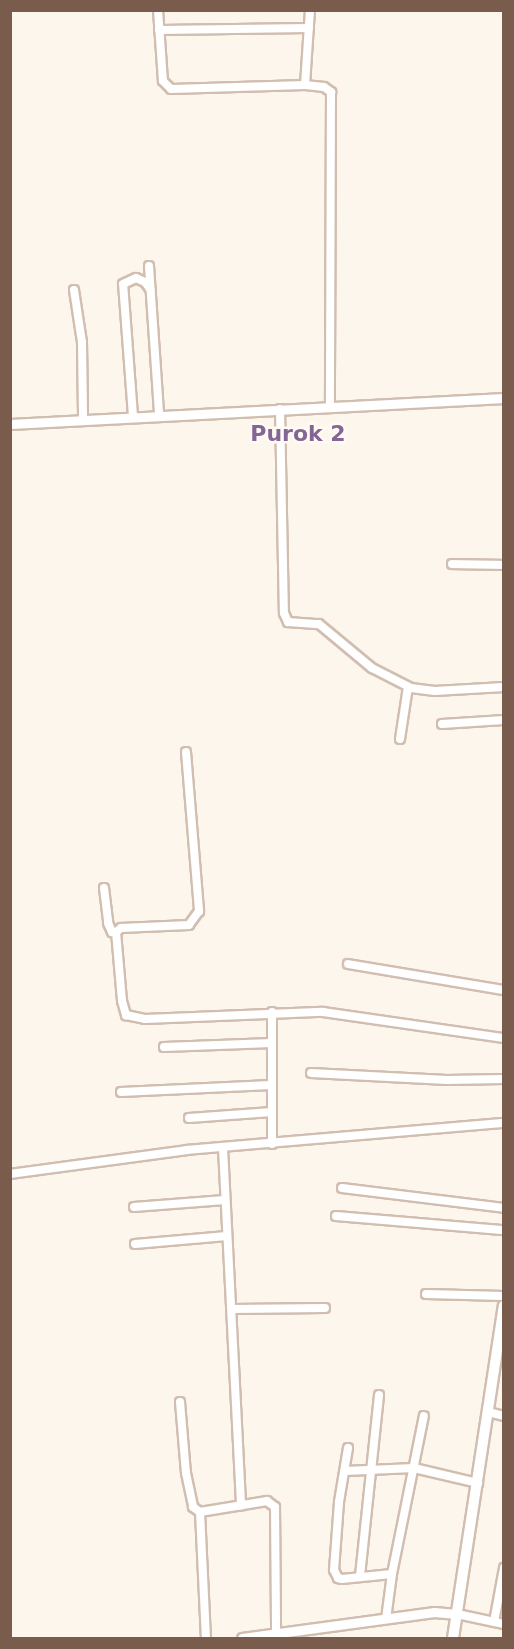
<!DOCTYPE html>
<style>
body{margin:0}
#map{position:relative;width:514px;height:1649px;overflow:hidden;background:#fdf6ec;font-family:"DejaVu Sans",sans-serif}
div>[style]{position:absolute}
.roads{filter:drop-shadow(2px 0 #d1beb0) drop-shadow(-2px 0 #d1beb0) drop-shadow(0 2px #d1beb0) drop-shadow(0 -2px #d1beb0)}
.minor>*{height:8px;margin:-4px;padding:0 4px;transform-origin:4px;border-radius:4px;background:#fff}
.tertiary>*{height:9px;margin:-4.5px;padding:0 4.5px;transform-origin:4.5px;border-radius:4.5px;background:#fff}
.secondary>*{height:10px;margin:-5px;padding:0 5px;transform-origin:5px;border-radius:5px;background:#fff}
span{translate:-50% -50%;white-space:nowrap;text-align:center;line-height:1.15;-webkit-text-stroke:5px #fffaf3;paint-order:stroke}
.neighbourhood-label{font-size:22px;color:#846695;font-weight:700}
.frame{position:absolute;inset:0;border:12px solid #7a5c4d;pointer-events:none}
</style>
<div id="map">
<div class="roads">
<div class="minor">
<div style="left:158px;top:10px;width:71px;rotate:86deg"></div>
<div style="left:163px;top:81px;width:11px;rotate:45deg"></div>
<div style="left:171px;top:89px;width:134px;rotate:-1.7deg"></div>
<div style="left:305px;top:85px;width:19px;rotate:6deg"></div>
<div style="left:324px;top:87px;width:9px;rotate:36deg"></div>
<div style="left:331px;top:92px;width:313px;rotate:90.2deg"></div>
<div style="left:159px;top:30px;width:150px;rotate:-0.8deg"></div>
<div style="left:305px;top:85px;width:75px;rotate:-86.2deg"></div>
<div style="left:149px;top:266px;width:148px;rotate:86.1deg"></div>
<div style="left:74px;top:290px;width:53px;rotate:81.3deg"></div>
<div style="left:82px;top:342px;width:76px;rotate:89.2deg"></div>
<div style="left:280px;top:409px;width:204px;rotate:88.9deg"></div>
<div style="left:284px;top:613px;width:10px;rotate:66deg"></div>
<div style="left:288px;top:622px;width:31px;rotate:4deg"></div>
<div style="left:319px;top:624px;width:69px;rotate:39.7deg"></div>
<div style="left:372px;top:668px;width:44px;rotate:27.1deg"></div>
<div style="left:411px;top:688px;width:24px;rotate:7deg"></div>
<div style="left:435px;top:691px;width:69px;rotate:-3.3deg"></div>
<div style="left:133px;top:416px;width:132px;rotate:-94.3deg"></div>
<div style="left:123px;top:284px;width:14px;rotate:-25deg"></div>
<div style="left:136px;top:278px;width:10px;rotate:24deg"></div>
<div style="left:145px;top:282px;width:9px;rotate:54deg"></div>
<div style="left:452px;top:564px;width:52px;rotate:1.1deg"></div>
<div style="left:442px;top:724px;width:62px;rotate:-3.7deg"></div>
<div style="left:400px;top:739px;width:53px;rotate:-81.3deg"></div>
<div style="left:186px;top:752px;width:160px;rotate:85.3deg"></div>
<div style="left:199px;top:911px;width:17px;rotate:126deg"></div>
<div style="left:189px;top:925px;width:68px;rotate:177.5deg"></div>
<div style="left:121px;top:928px;width:6px;rotate:141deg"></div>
<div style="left:116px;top:932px;width:69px;rotate:85deg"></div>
<div style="left:122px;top:1001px;width:15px;rotate:74deg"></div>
<div style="left:126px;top:1015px;width:19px;rotate:12deg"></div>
<div style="left:145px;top:1019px;width:178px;rotate:-2.3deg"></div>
<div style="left:323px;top:1012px;width:183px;rotate:8.2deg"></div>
<div style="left:104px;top:888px;width:35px;rotate:83deg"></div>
<div style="left:108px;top:923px;width:10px;rotate:66deg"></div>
<div style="left:112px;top:932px;width:4px"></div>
<div style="left:348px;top:964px;width:158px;rotate:9.5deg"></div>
<div style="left:272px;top:1012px;width:132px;rotate:90deg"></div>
<div style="left:164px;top:1047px;width:108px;rotate:-2.1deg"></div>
<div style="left:311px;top:1073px;width:136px;rotate:2.9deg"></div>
<div style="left:447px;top:1080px;width:57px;rotate:-1deg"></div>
<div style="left:121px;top:1092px;width:150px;rotate:-2.7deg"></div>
<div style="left:189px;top:1118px;width:83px;rotate:-4.1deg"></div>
<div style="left:223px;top:1148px;width:358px;rotate:87.1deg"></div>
<div style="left:10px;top:1174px;width:179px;rotate:-7.7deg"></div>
<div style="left:187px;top:1150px;width:318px;rotate:-4.9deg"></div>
<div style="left:342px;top:1188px;width:163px;rotate:7deg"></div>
<div style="left:134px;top:1207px;width:91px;rotate:-4.4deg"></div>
<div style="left:336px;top:1216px;width:169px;rotate:4.8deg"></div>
<div style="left:135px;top:1244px;width:92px;rotate:-5deg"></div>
<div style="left:426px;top:1294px;width:78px;rotate:1.5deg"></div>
<div style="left:233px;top:1309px;width:92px;rotate:-0.6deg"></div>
<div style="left:180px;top:1402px;width:71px;rotate:85.2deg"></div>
<div style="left:186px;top:1473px;width:35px;rotate:78deg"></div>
<div style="left:193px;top:1507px;width:9px;rotate:36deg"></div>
<div style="left:200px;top:1512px;width:68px;rotate:-9.3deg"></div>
<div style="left:267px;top:1501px;width:10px;rotate:37deg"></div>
<div style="left:275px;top:1507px;width:127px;rotate:89.5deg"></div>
<div style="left:488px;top:1412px;width:16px;rotate:14deg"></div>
<div style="left:348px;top:1448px;width:55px;rotate:99.5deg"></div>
<div style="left:339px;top:1502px;width:68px;rotate:94.2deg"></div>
<div style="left:334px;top:1570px;width:9px;rotate:63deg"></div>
<div style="left:338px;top:1578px;width:4px;rotate:14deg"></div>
<div style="left:342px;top:1579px;width:50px;rotate:-5.7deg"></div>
<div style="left:345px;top:1471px;width:69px;rotate:-2.5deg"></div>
<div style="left:414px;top:1468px;width:66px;rotate:13.2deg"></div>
<div style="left:200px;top:1512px;width:126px;rotate:87.3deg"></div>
<div style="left:360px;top:1576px;width:182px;rotate:-84deg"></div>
<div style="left:457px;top:1614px;width:48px;rotate:12deg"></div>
<div style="left:386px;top:1619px;width:45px;rotate:-82.4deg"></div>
<div style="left:392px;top:1574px;width:161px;rotate:-78.6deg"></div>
<div style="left:494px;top:1622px;width:55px;rotate:-79.5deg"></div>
</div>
<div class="tertiary">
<div style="left:10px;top:424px;width:495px;rotate:-3deg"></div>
<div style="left:242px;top:1638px;width:194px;rotate:-7.7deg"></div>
<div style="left:434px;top:1612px;width:23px;rotate:5deg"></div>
</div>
<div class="secondary">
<div style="left:453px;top:1638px;width:336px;rotate:-81.3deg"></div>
</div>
</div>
<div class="neighbourhood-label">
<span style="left:298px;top:434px">Purok 2</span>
</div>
<div class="frame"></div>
</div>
